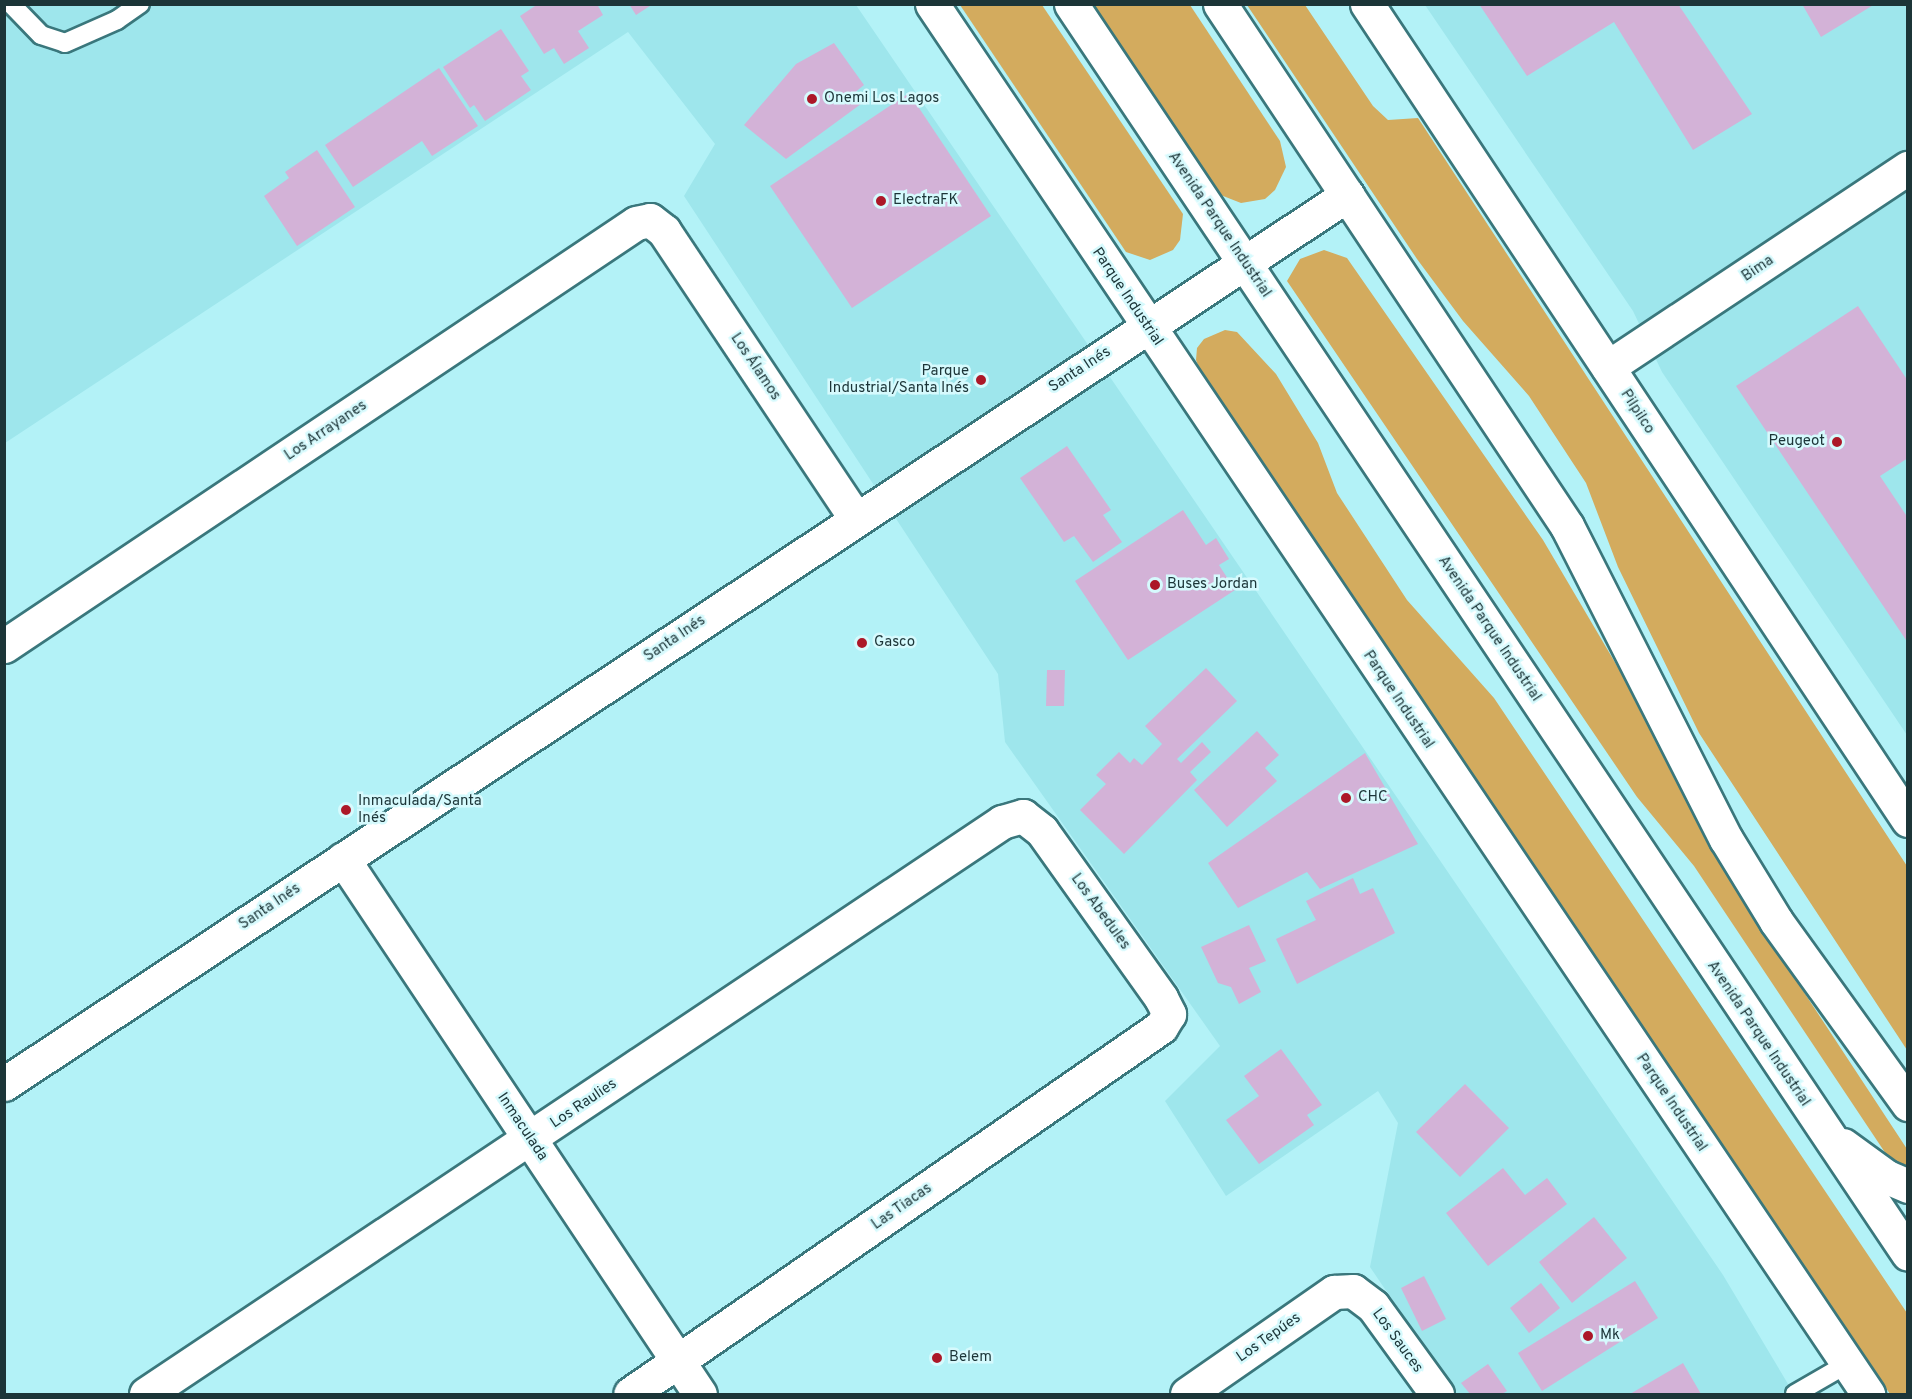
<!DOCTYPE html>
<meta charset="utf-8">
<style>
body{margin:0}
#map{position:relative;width:1912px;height:1399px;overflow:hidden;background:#b3f2f7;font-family:Overpass,sans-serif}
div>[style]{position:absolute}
.built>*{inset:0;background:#9ee6ec}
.green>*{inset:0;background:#d3ab5e}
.building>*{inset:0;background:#d3b2d7}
.roads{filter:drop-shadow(2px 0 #3a777c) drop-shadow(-2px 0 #3a777c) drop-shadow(0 2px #3a777c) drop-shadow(0 -2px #3a777c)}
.service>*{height:18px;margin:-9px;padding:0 9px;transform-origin:9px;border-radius:9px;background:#fff}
.minor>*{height:33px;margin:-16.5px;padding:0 16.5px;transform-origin:16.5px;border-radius:16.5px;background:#fff}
.secondary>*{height:33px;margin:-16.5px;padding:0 16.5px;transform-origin:16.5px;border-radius:16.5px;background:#fff}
.trunk>*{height:33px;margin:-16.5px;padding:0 16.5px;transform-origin:16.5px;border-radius:16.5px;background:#fff}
.dots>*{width:16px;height:16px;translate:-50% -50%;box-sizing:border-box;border:3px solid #d6fafd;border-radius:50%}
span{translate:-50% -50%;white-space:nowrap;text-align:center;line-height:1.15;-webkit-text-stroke:5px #d6fafd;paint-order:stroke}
.poi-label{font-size:15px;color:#1c3538}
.left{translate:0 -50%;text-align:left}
.right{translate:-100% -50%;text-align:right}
.street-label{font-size:15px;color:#1c3538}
.frame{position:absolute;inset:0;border:6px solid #1c3538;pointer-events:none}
</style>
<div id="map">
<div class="built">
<div style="clip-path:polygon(5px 5px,856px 5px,1723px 1275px,1794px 1394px,1456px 1394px,1370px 1267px,1398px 1123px,1378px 1091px,1226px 1196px,1165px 1101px,1220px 1046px,1005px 742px,998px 674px,684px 196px,715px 144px,628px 32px,5px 443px)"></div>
<div style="clip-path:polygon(1425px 5px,1907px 5px,1907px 735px,1662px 372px,1633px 311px)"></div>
</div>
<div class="green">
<div style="clip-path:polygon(960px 5px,1042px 5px,1183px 214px,1180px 240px,1173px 250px,1150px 260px,1126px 252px)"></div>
<div style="clip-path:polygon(1090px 5px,1190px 5px,1280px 141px,1286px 167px,1275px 190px,1265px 199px,1241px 203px,1218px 194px)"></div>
<div style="clip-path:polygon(1247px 5px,1305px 5px,1373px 106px,1388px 120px,1418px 118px,1907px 866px,1907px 1050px,1699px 733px,1618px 567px,1586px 483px,1529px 396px,1463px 321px,1417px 259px)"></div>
<div style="clip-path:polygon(1324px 250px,1347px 258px,1543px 540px,1623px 676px,1723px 869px,1907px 1149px,1907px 1173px,1896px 1169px,1694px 866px,1637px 797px,1287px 281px,1300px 259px)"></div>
<div style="clip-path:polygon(1225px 330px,1237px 332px,1276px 374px,1318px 443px,1337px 493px,1407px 600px,1494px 698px,1907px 1313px,1907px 1394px,1890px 1394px,1204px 381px,1196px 360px,1197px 348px,1204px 339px)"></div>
</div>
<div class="building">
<div style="clip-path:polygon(538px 4px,597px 4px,603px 15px,578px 31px,589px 48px,564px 64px,554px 48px,544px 54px,520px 16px)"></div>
<div style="clip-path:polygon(629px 4px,653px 4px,636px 15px)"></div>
<div style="clip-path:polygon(1479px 4px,1678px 4px,1752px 114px,1693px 150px,1614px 22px,1527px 76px)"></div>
<div style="clip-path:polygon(1802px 4px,1875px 4px,1821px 37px)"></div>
<div style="clip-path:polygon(501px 29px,529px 71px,521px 76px,531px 90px,485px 121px,474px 105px,470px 108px,443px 67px)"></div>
<div style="clip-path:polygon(834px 43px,864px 85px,853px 94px,861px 104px,786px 159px,744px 125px,796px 64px)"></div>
<div style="clip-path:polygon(439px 68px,478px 126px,432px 156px,422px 141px,353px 187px,325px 145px)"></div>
<div style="clip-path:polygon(909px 93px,991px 216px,852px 308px,770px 186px)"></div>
<div style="clip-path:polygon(317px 150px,355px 207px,297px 246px,264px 196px,289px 178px,285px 172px)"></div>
<div style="clip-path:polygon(1858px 306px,1908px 381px,1908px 458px,1880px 476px,1908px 518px,1908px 643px,1736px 386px)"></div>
<div style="clip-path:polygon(1067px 446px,1111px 510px,1103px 515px,1122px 542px,1093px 562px,1074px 536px,1064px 542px,1020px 478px)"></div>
<div style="clip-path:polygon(1183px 510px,1206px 545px,1216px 538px,1229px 559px,1219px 565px,1235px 590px,1128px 660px,1075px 581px)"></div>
<div style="clip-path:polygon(1206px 668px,1237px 701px,1177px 759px,1181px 763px,1202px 742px,1211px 752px,1190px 772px,1197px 780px,1124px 854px,1080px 810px,1106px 784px,1096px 775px,1119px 752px,1130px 763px,1134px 758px,1142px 765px,1162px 744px,1145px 726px)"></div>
<div style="clip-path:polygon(1047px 670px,1065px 670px,1064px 706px,1046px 706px)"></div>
<div style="clip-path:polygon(1257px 731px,1279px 755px,1265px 768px,1277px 781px,1227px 827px,1194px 790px)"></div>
<div style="clip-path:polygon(1365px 753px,1418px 844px,1320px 889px,1307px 872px,1238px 908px,1208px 863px)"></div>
<div style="clip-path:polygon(1353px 878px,1360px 894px,1373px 888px,1395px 933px,1297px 984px,1276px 939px,1316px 920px,1306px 901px)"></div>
<div style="clip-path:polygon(1249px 925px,1266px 961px,1249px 968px,1261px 992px,1239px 1004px,1231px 987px,1218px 983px,1201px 947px)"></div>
<div style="clip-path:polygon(1281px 1049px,1322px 1105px,1307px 1115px,1314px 1125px,1259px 1164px,1226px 1120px,1259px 1096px,1244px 1076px)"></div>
<div style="clip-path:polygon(1465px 1084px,1509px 1128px,1460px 1177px,1416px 1132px)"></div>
<div style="clip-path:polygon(1503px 1168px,1525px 1195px,1547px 1178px,1567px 1204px,1488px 1266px,1446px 1213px)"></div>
<div style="clip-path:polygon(1594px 1217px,1627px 1258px,1572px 1303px,1539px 1262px)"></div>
<div style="clip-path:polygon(1424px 1276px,1446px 1319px,1422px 1331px,1401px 1288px)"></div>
<div style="clip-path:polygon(1635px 1281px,1658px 1318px,1542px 1391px,1518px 1353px)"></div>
<div style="clip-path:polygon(1541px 1283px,1560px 1308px,1529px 1333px,1510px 1308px)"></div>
<div style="clip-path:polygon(1683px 1363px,1701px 1394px,1630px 1394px)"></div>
<div style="clip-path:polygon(1488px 1364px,1507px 1391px,1502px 1394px,1470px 1394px,1461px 1383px)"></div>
</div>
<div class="roads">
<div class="service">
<div style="left:11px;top:4px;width:43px;rotate:45.9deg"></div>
<div style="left:41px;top:35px;width:25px;rotate:18deg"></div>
<div style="left:65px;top:43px;width:57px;rotate:-23.9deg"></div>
<div style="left:117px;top:20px;width:28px;rotate:-35deg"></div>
<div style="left:1795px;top:1394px;width:60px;rotate:-30deg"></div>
</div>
<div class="minor">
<div style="left:932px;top:4px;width:1676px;rotate:56.04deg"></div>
<div style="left:1367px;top:4px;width:979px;rotate:56.46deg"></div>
<div style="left:1608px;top:367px;width:360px;rotate:-33.6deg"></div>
<div style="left:4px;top:646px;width:760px;rotate:-33.79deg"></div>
<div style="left:636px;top:223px;width:14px;rotate:-12deg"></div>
<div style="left:650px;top:220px;width:18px;rotate:38deg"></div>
<div style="left:664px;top:231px;width:346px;rotate:56.3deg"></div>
<div style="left:343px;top:859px;width:643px;rotate:56.29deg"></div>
<div style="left:146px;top:1394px;width:1030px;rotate:-33.75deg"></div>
<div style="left:1002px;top:822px;width:22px;rotate:-16deg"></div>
<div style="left:1023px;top:816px;width:24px;rotate:38deg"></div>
<div style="left:1042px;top:831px;width:205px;rotate:54.5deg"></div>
<div style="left:1161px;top:998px;width:18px;rotate:63deg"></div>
<div style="left:1169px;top:1014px;width:15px;rotate:122deg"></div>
<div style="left:1161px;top:1027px;width:645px;rotate:145.35deg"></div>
<div style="left:1187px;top:1394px;width:179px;rotate:-34.8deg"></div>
<div style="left:1334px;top:1292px;width:19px;rotate:-3deg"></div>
<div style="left:1353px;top:1291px;width:25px;rotate:37deg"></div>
<div style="left:1373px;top:1306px;width:109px;rotate:54deg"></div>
</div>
<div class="secondary">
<div style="left:4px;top:1084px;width:1611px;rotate:-33.5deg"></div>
</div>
<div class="trunk">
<div style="left:1071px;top:4px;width:1504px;rotate:56.19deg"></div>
<div style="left:1220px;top:4px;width:627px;rotate:56.39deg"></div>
<div style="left:1567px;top:526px;width:351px;rotate:63.1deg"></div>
<div style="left:1726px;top:839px;width:96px;rotate:58.6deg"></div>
<div style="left:1776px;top:921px;width:226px;rotate:54.2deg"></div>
<div style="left:1843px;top:1145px;width:54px;rotate:36deg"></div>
<div style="left:1887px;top:1177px;width:23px;rotate:23deg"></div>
</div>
</div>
<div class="dots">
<div style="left:812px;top:99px;background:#ac1828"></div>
<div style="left:881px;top:201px;background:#ac1828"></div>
<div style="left:981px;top:380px;background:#ac1828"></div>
<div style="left:1837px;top:442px;background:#ac1828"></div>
<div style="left:1155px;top:585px;background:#ac1828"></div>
<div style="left:862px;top:643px;background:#ac1828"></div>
<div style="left:1346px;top:798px;background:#ac1828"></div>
<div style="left:346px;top:810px;background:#ac1828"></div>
<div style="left:1588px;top:1336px;background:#ac1828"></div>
<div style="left:937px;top:1358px;background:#ac1828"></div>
</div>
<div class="poi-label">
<span class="left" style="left:824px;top:99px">Onemi Los Lagos</span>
<span class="left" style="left:893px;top:201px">ElectraFK</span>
<span class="right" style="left:969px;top:380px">Parque<br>Industrial/Santa Inés</span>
<span class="right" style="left:1825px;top:442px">Peugeot</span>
<span class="left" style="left:1167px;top:585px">Buses Jordan</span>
<span class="left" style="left:874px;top:643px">Gasco</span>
<span class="left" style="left:1358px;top:798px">CHC</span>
<span class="left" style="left:358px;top:810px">Inmaculada/Santa<br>Inés</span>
<span class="left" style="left:1600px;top:1336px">Mk</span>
<span class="left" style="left:949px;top:1358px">Belem</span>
</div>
<div class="street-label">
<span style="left:1219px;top:225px;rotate:56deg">Avenida Parque Industrial</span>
<span style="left:1758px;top:269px;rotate:-34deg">Bima</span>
<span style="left:1127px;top:297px;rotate:56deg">Parque Industrial</span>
<span style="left:755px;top:367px;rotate:56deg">Los Álamos</span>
<span style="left:1080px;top:370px;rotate:-33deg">Santa Inés</span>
<span style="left:1637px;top:412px;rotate:57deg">Pilpilco</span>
<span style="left:326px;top:431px;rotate:-34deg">Los Arrayanes</span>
<span style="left:1489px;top:629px;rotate:56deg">Avenida Parque Industrial</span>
<span style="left:675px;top:639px;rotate:-34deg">Santa Inés</span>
<span style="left:1398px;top:700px;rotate:56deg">Parque Industrial</span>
<span style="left:270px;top:907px;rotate:-34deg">Santa Inés</span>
<span style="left:1100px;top:912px;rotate:54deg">Los Abedules</span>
<span style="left:1758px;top:1034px;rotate:56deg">Avenida Parque Industrial</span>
<span style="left:1671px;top:1103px;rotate:56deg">Parque Industrial</span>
<span style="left:584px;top:1104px;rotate:-34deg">Los Raulies</span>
<span style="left:522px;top:1127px;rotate:56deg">Inmaculada</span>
<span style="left:902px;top:1207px;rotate:-35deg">Las Tiacas</span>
<span style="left:1269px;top:1338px;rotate:-35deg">Los Tepúes</span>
<span style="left:1397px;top:1341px;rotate:54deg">Los Sauces</span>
</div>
<div class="frame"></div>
</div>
